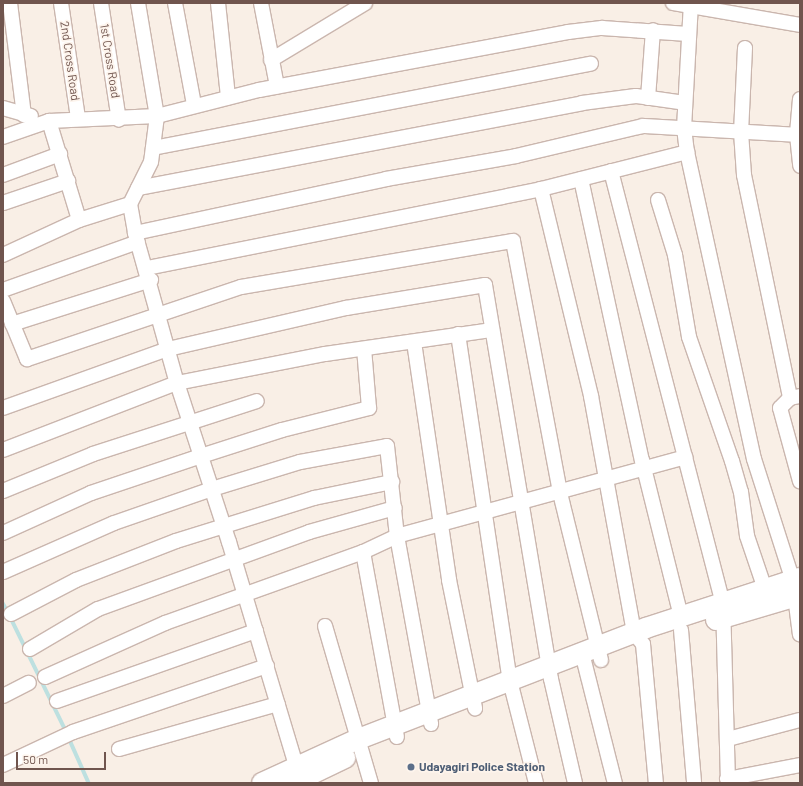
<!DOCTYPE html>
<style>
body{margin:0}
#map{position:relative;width:803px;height:786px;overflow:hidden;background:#f9efe6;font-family:Barlow,sans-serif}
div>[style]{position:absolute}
.stream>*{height:3.5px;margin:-1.75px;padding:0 1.75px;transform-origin:1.75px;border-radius:1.75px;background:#bde0e0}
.roads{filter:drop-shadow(1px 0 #cab6ae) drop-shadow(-1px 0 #cab6ae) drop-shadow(0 1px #cab6ae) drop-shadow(0 -1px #cab6ae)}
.street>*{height:14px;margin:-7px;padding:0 7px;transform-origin:7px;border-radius:7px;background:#fff}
.secondary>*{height:20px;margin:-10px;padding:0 10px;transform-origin:10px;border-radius:10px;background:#fff}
.dots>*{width:11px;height:11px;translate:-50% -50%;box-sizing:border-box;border:2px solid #fdf4ec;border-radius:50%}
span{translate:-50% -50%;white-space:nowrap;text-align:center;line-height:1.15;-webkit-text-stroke:3.5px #fdf4ec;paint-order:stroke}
.street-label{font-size:12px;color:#70554e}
.service-label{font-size:12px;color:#4e5e75;font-weight:700}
.left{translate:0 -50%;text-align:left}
.frame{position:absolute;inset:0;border:4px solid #70554e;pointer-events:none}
.scale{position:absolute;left:16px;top:752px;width:90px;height:18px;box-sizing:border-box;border:2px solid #70554e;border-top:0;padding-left:5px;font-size:12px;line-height:14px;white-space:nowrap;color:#70554e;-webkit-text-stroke:3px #fdf4ec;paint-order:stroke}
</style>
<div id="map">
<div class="stream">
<div style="left:3px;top:603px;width:10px;rotate:61deg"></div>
<div style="left:11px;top:618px;width:126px;rotate:64deg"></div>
<div style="left:69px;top:738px;width:49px;rotate:66deg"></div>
</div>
<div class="roads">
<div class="street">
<div style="left:10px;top:3px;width:113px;rotate:82.9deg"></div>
<div style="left:61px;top:3px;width:116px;rotate:81.6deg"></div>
<div style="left:101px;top:3px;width:118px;rotate:81.3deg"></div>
<div style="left:138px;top:3px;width:115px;rotate:80.5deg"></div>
<div style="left:157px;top:116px;width:46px;rotate:97.4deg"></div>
<div style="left:151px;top:162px;width:47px;rotate:116.6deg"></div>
<div style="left:130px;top:204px;width:29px;rotate:80deg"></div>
<div style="left:135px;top:233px;width:156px;rotate:74.4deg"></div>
<div style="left:177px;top:383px;width:167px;rotate:71.9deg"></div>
<div style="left:229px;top:542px;width:243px;rotate:73.3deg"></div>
<div style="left:175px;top:3px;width:104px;rotate:79.4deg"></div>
<div style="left:218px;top:3px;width:95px;rotate:83.9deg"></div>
<div style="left:261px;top:3px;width:85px;rotate:79.1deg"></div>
<div style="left:673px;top:3px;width:129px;rotate:9.8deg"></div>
<div style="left:691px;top:3px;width:125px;rotate:93.2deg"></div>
<div style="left:684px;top:128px;width:24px;rotate:83deg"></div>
<div style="left:687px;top:152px;width:314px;rotate:77.7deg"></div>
<div style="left:754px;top:459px;width:128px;rotate:72.3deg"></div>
<div style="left:793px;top:581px;width:54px;rotate:82.6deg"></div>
<div style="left:745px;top:48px;width:84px;rotate:92.7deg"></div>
<div style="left:741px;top:132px;width:43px;rotate:86deg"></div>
<div style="left:744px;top:175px;width:228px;rotate:78.3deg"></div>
<div style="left:271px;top:60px;width:110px;rotate:-31.2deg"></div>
<div style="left:648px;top:98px;width:68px;rotate:-85.8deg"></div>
<div style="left:800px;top:99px;width:36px;rotate:95deg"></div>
<div style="left:797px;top:135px;width:31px;rotate:84deg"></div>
<div style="left:3px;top:108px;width:29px;rotate:16deg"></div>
<div style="left:49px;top:121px;width:103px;rotate:73.1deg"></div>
<div style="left:3px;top:137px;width:49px;rotate:-19.2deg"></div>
<div style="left:49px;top:121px;width:108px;rotate:-2.7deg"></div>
<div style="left:157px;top:116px;width:105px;rotate:-14.3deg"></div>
<div style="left:259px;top:90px;width:314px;rotate:-10.6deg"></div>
<div style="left:568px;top:32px;width:34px;rotate:-7deg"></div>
<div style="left:602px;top:28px;width:86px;rotate:4deg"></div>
<div style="left:153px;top:148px;width:446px;rotate:-10.9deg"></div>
<div style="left:611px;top:171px;width:446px;rotate:75.5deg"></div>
<div style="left:723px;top:603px;width:180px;rotate:88.4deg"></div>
<div style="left:3px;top:175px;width:61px;rotate:-20.2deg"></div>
<div style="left:581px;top:179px;width:288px;rotate:77.8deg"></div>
<div style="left:642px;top:460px;width:161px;rotate:76deg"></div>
<div style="left:138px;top:188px;width:452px;rotate:-10.8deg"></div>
<div style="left:582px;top:103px;width:54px;rotate:-7.4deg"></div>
<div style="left:636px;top:96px;width:49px;rotate:8.1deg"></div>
<div style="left:541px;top:189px;width:213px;rotate:76.4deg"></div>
<div style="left:591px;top:396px;width:241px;rotate:79.7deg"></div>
<div style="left:634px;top:633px;width:14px;rotate:51deg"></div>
<div style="left:643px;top:644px;width:140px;rotate:84.7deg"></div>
<div style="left:658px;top:200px;width:58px;rotate:72.8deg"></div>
<div style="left:675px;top:255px;width:83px;rotate:80.3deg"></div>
<div style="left:689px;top:337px;width:131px;rotate:70.9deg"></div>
<div style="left:732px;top:461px;width:32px;rotate:74deg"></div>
<div style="left:741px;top:492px;width:44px;rotate:82.2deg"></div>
<div style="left:747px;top:536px;width:65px;rotate:71.3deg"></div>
<div style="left:3px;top:203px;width:69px;rotate:-18.7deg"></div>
<div style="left:135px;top:233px;width:257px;rotate:-12.1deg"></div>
<div style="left:386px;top:179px;width:132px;rotate:-10deg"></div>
<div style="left:516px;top:156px;width:130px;rotate:-13.3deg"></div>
<div style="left:643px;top:126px;width:154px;rotate:3.3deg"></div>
<div style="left:3px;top:255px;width:84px;rotate:-24.7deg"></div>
<div style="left:79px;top:220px;width:53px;rotate:-17.4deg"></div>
<div style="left:147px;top:268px;width:402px;rotate:-11.3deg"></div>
<div style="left:541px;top:189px;width:151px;rotate:-14.2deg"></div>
<div style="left:3px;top:290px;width:143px;rotate:-19.6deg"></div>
<div style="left:3px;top:301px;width:63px;rotate:67.5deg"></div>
<div style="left:27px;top:359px;width:226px;rotate:-18.6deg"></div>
<div style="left:241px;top:287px;width:276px;rotate:-9.6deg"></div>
<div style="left:513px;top:241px;width:256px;rotate:79.4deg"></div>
<div style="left:560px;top:493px;width:172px;rotate:76.2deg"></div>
<div style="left:12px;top:324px;width:146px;rotate:-17.6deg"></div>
<div style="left:458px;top:334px;width:351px;rotate:81.5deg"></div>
<div style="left:510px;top:681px;width:105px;rotate:75.7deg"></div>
<div style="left:414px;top:342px;width:241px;rotate:81.6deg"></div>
<div style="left:449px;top:580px;width:131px;rotate:78.5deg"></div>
<div style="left:800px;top:396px;width:10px;rotate:169deg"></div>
<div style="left:790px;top:398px;width:14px;rotate:135deg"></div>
<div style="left:780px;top:408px;width:76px;rotate:74.7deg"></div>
<div style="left:3px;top:408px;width:175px;rotate:-19.7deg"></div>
<div style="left:168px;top:349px;width:183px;rotate:-13deg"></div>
<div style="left:346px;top:308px;width:141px;rotate:-9.4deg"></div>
<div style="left:485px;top:285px;width:399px;rotate:80.5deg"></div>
<div style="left:551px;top:679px;width:107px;rotate:77deg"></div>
<div style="left:3px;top:450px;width:186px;rotate:-21.1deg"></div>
<div style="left:177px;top:383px;width:151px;rotate:-11.1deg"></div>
<div style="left:325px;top:354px;width:169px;rotate:-8.2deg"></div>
<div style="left:3px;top:491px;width:97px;rotate:-22.3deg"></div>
<div style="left:93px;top:454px;width:172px;rotate:-17.9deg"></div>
<div style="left:3px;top:533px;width:97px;rotate:-24.4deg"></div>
<div style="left:91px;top:493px;width:116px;rotate:-18.6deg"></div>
<div style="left:201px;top:456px;width:85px;rotate:-17.8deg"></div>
<div style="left:282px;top:430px;width:90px;rotate:-14.2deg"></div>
<div style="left:369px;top:408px;width:59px;rotate:-94.8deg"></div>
<div style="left:363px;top:552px;width:188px;rotate:79.6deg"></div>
<div style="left:3px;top:572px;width:121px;rotate:-23.8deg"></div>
<div style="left:114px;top:523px;width:104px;rotate:-19.1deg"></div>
<div style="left:212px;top:489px;width:92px;rotate:-17.1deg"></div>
<div style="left:300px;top:462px;width:88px;rotate:-10.4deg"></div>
<div style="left:387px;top:446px;width:91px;rotate:83.7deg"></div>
<div style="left:397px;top:536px;width:191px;rotate:79.7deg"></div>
<div style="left:11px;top:614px;width:73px;rotate:-27.6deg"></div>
<div style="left:76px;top:580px;width:107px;rotate:-21.3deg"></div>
<div style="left:176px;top:541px;width:145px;rotate:-17.3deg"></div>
<div style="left:314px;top:498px;width:80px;rotate:-11.6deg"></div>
<div style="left:325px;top:626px;width:164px;rotate:73.7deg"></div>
<div style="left:681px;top:630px;width:154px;rotate:85.1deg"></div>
<div style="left:30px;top:649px;width:79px;rotate:-30.5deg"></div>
<div style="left:98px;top:609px;width:225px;rotate:-20deg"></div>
<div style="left:309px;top:532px;width:89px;rotate:-15.6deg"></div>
<div style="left:582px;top:653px;width:134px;rotate:75.8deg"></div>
<div style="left:45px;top:677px;width:132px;rotate:-24.2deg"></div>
<div style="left:165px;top:623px;width:210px;rotate:-19.7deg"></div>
<div style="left:363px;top:552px;width:38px;rotate:-25deg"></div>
<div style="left:397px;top:536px;width:299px;rotate:-15.3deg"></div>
<div style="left:3px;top:696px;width:29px;rotate:-27deg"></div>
<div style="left:57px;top:701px;width:211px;rotate:-19.4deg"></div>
<div style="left:728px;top:739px;width:74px;rotate:-14.8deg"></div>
<div style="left:119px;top:749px;width:165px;rotate:-15.8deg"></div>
<div style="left:3px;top:765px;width:77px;rotate:-25.2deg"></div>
<div style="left:73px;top:732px;width:205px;rotate:-18.8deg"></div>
<div style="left:727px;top:779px;width:74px;rotate:-10.9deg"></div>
</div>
<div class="secondary">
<div style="left:716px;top:620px;width:88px;rotate:-16.6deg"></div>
<div style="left:262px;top:783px;width:103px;rotate:-24.6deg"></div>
<div style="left:356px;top:740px;width:311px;rotate:-21.1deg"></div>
<div style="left:646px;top:628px;width:162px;rotate:-18deg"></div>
<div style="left:293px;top:783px;width:58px;rotate:-25.7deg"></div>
</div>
</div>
<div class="dots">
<div style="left:411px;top:767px;background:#5c6f8a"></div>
</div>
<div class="street-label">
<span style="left:70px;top:61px;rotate:82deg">2nd Cross Road</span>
<span style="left:110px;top:61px;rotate:81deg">1st Cross Road</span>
</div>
<div class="service-label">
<span class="left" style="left:419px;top:767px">Udayagiri Police Station</span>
</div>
<div class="frame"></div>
<div class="scale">50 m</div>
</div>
